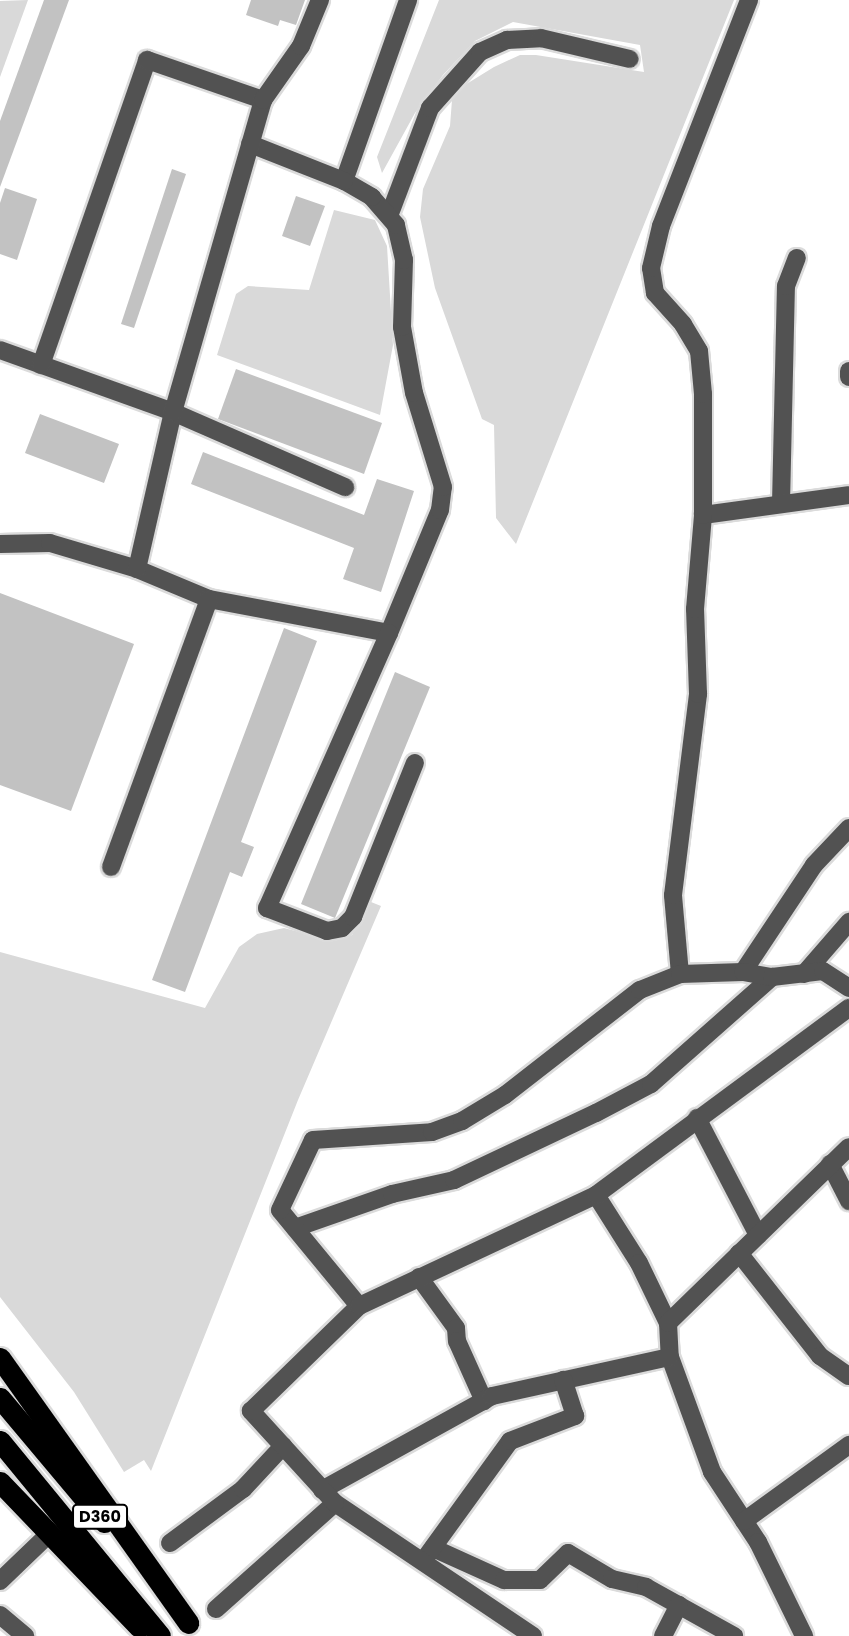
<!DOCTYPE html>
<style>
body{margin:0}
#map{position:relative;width:849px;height:1636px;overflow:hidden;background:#fff;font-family:Poppins,sans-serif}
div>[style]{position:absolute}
.green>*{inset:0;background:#d9d9d9}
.building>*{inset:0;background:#c2c2c2}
.roads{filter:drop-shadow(2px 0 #dbdbdb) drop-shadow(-2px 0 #dbdbdb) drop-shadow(0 2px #dbdbdb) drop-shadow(0 -2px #dbdbdb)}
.minor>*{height:18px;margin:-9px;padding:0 9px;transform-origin:9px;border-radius:9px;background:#525252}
.highway>*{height:21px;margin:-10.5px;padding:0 10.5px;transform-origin:10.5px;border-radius:10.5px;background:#000}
span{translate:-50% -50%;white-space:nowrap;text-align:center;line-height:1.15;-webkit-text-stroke:5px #fff;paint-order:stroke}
.shield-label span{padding:2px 5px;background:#fff;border:2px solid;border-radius:5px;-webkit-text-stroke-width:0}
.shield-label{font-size:16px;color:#000;font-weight:700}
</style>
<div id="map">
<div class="green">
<div style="clip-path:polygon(28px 0,0 77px,0 1px)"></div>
<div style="clip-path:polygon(439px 0,734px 0,516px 544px,496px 518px,494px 425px,482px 419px,435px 288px,420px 217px,423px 189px,450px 126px,452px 100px,460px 88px,494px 67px,520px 55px,536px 55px,644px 72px,640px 45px,513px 22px,475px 41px,443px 75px,415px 113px,382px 173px,377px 157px)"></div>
<div style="clip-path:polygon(334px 210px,375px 220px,387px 246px,393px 345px,380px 415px,217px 355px,236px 294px,248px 286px,309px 290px)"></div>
<div style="clip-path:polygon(371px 902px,381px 906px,298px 1100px,151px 1471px,144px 1460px,124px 1472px,74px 1392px,0 1297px,0 952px,205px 1008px,239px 947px,257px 934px,284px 928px,334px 941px,352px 935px)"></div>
</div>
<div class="building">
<div style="clip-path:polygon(44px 0,69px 0,0 187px,0 121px)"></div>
<div style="clip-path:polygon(251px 0,305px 0,296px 25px,280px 20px,278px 26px,246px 15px)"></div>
<div style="clip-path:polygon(172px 169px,186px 174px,134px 328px,121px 324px)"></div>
<div style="clip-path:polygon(5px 188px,37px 199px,17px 260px,0 254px,0 203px)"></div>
<div style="clip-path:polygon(296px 196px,325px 206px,310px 246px,282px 236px)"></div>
<div style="clip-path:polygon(236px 369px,382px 423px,364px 474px,218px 419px)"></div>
<div style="clip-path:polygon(40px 414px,119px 444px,104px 483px,25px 453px)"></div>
<div style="clip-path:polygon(203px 452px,364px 515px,377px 479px,414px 491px,381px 592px,343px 579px,354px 548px,191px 484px)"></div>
<div style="clip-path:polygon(0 593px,134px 644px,71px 811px,0 785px)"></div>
<div style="clip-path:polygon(284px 628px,317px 641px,241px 842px,254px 847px,242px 877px,230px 872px,185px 992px,152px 980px)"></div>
<div style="clip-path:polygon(395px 672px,430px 687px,335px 918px,301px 904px)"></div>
</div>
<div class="roads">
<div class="minor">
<div style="left:344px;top:181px;width:192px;rotate:-70.5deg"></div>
<div style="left:389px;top:216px;width:116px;rotate:-69.2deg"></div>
<div style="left:430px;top:108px;width:75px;rotate:-48.2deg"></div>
<div style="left:480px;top:52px;width:30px;rotate:-24deg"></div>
<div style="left:507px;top:40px;width:34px;rotate:-3deg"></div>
<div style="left:541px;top:38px;width:91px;rotate:13.3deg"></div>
<div style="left:0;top:350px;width:184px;rotate:19.7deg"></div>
<div style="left:173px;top:412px;width:188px;rotate:23.6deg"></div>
<div style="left:41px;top:365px;width:323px;rotate:-70.8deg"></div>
<div style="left:147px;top:60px;width:123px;rotate:19deg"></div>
<div style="left:849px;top:371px;width:6px;rotate:90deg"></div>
<div style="left:781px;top:504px;width:218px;rotate:-88.7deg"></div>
<div style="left:786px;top:286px;width:30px;rotate:-69deg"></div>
<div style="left:703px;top:515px;width:147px;rotate:-7.8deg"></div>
<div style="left:0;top:544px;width:50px;rotate:-1.1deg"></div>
<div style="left:50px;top:543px;width:91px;rotate:16.6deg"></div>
<div style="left:137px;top:569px;width:78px;rotate:22.6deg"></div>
<div style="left:209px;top:599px;width:183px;rotate:10.7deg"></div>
<div style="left:389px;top:633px;width:133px;rotate:-67.5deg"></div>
<div style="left:440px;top:510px;width:23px;rotate:-83deg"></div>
<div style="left:443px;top:487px;width:98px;rotate:-107.1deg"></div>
<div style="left:414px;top:393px;width:67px;rotate:-100.3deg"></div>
<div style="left:402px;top:327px;width:67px;rotate:-88.3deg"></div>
<div style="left:404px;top:260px;width:36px;rotate:-103deg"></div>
<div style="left:396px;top:225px;width:37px;rotate:-131deg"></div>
<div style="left:372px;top:197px;width:32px;rotate:-150deg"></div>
<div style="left:344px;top:181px;width:101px;rotate:-158.5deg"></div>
<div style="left:137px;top:569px;width:161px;rotate:-77.1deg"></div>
<div style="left:173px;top:412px;width:325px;rotate:-73.9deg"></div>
<div style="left:263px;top:100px;width:66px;rotate:-54.9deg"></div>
<div style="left:301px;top:46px;width:50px;rotate:-67.6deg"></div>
<div style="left:389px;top:633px;width:301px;rotate:113.9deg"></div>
<div style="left:267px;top:908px;width:64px;rotate:21deg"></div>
<div style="left:327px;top:931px;width:15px;rotate:-11deg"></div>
<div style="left:342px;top:928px;width:16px;rotate:-45deg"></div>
<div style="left:353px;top:917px;width:166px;rotate:-68.1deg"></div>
<div style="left:111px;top:867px;width:285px;rotate:-69.9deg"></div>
<div style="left:743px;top:972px;width:128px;rotate:-56.4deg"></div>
<div style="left:814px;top:865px;width:51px;rotate:-46.6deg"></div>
<div style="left:680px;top:974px;width:79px;rotate:-95.1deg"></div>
<div style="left:673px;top:895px;width:203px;rotate:-82.9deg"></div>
<div style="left:698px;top:694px;width:85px;rotate:-92deg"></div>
<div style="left:695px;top:609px;width:94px;rotate:-85.1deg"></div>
<div style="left:703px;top:515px;width:121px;rotate:-90deg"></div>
<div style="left:703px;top:394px;width:43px;rotate:-95.3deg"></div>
<div style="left:699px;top:351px;width:31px;rotate:-121deg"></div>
<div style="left:683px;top:324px;width:42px;rotate:-132.1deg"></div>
<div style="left:655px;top:293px;width:25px;rotate:-99deg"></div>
<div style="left:651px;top:268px;width:43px;rotate:-76.6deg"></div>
<div style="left:661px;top:226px;width:243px;rotate:-68.7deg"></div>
<div style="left:804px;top:974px;width:69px;rotate:-49.1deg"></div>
<div style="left:697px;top:1118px;width:132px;rotate:62.5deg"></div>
<div style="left:830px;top:1164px;width:42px;rotate:62.8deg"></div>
<div style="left:596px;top:1195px;width:80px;rotate:57.7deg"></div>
<div style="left:639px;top:1263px;width:67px;rotate:64.2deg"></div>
<div style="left:668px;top:1323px;width:34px;rotate:87deg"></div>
<div style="left:670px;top:1357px;width:122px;rotate:69.9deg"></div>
<div style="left:712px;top:1472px;width:84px;rotate:56.7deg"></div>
<div style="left:758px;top:1542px;width:105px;rotate:63.9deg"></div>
<div style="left:295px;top:1228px;width:103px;rotate:-19.3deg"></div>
<div style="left:392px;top:1194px;width:64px;rotate:-12.7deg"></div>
<div style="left:454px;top:1180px;width:157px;rotate:-25.3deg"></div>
<div style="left:596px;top:1113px;width:62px;rotate:-27.8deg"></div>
<div style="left:651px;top:1084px;width:162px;rotate:-41.5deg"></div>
<div style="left:739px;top:1253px;width:131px;rotate:51.8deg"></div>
<div style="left:820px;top:1356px;width:35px;rotate:35deg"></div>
<div style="left:419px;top:1277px;width:63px;rotate:54deg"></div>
<div style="left:456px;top:1328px;width:13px;rotate:86deg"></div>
<div style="left:457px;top:1341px;width:66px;rotate:65.8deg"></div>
<div style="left:359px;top:1306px;width:124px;rotate:-129.5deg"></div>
<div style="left:280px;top:1210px;width:77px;rotate:-64.8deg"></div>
<div style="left:313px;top:1140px;width:119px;rotate:-3.8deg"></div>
<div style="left:432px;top:1132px;width:32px;rotate:-20deg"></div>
<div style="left:462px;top:1121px;width:50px;rotate:-31.2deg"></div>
<div style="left:505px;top:1095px;width:171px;rotate:-37.9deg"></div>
<div style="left:640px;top:990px;width:43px;rotate:-21.8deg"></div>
<div style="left:680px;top:974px;width:63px;rotate:-1.8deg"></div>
<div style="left:743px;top:972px;width:29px;rotate:10deg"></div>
<div style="left:772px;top:977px;width:51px;rotate:-6.7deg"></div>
<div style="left:823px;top:971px;width:31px;rotate:33deg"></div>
<div style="left:668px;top:1323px;width:252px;rotate:-44.2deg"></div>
<div style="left:322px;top:1490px;width:194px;rotate:-28.9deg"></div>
<div style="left:492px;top:1396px;width:182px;rotate:-12.4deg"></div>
<div style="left:744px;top:1521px;width:130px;rotate:-35.9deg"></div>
<div style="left:170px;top:1543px;width:91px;rotate:-36.5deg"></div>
<div style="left:243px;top:1489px;width:59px;rotate:-47.1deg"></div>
<div style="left:433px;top:1548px;width:78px;rotate:24.3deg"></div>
<div style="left:504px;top:1580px;width:36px"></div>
<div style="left:540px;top:1580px;width:39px;rotate:-44deg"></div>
<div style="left:568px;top:1553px;width:51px;rotate:30.6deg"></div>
<div style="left:612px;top:1579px;width:35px;rotate:13deg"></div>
<div style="left:646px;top:1587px;width:101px;rotate:29.1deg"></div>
<div style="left:426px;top:1557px;width:143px;rotate:-54.1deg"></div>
<div style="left:510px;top:1441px;width:70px;rotate:-21deg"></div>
<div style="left:575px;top:1416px;width:38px;rotate:-108deg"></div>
<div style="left:0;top:1581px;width:66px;rotate:-43.8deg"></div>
<div style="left:216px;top:1609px;width:159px;rotate:-41.7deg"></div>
<div style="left:0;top:1615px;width:33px;rotate:40deg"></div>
<div style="left:533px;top:1636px;width:239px;rotate:-146.1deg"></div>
<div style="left:335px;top:1503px;width:125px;rotate:-132.4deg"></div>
<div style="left:251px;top:1411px;width:151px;rotate:-44.2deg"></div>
<div style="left:359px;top:1306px;width:262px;rotate:-25.1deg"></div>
<div style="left:596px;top:1195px;width:315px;rotate:-36.5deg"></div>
<div style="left:663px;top:1636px;width:35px;rotate:-63deg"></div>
</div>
<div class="highway">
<div style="left:0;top:1358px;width:325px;rotate:54.6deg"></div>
<div style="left:0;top:1398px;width:162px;rotate:50deg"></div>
<div style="left:0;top:1441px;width:252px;rotate:50.6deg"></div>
<div style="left:0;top:1482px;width:201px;rotate:46.2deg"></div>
</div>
</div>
<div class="shield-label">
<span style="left:100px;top:1517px">D360</span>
</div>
</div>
